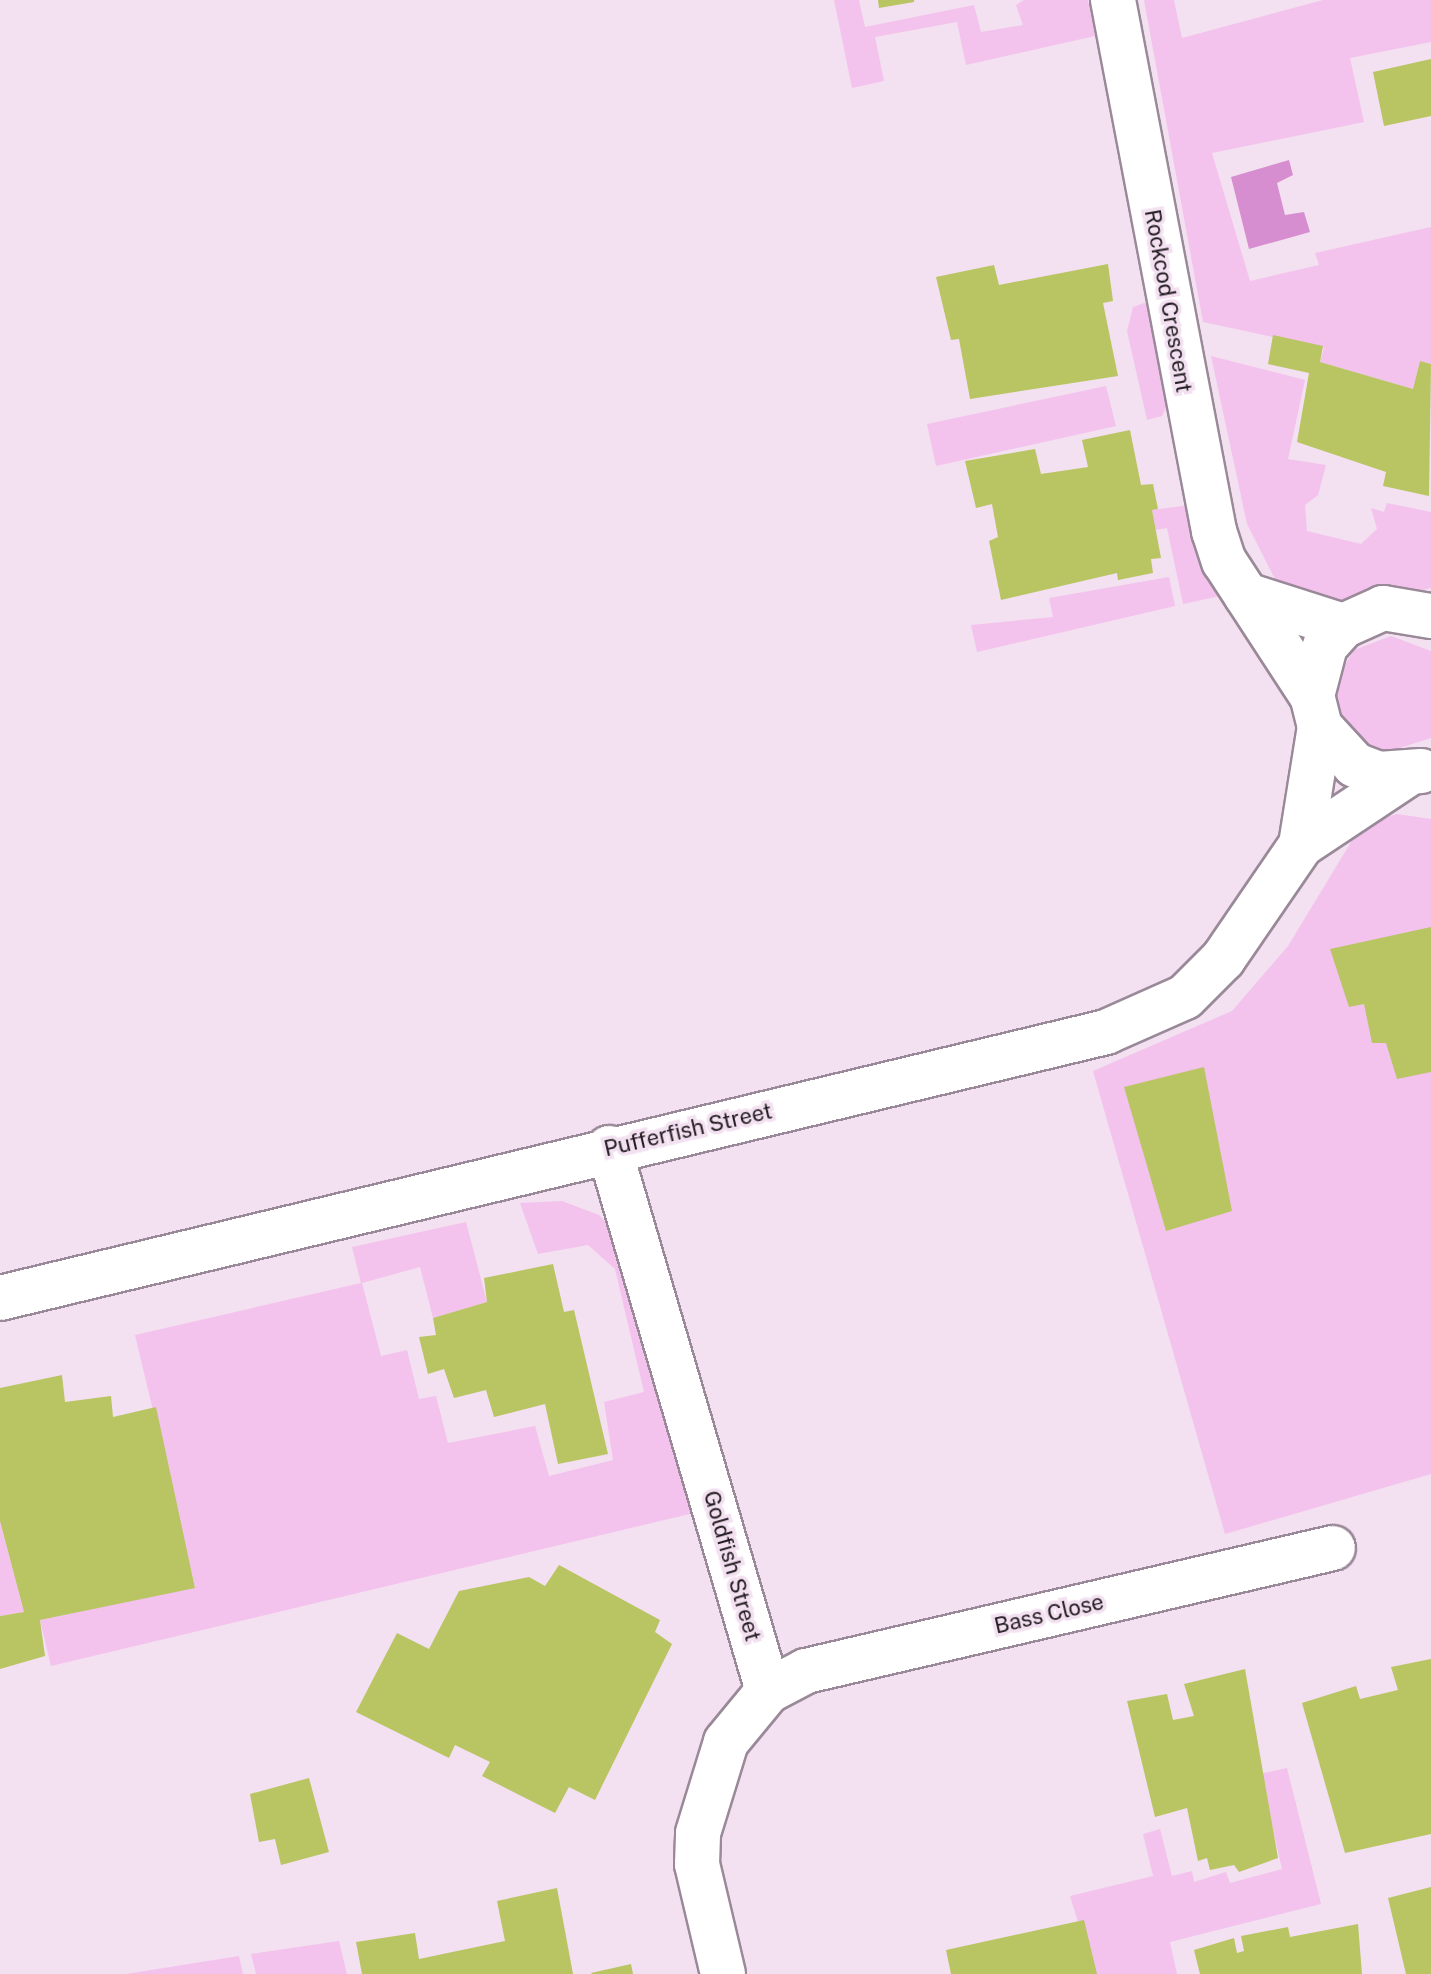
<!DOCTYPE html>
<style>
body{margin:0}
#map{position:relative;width:1431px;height:1974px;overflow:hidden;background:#f3e0f0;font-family:"Public Sans",sans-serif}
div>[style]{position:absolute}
.green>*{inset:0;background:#f3c3ed}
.water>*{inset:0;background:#d78ed0}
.building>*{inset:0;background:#b9c463}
.roads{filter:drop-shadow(2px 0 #9a8998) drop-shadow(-2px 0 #9a8998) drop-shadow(0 2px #9a8998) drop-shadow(0 -2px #9a8998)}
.minor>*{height:44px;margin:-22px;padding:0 22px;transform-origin:22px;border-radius:22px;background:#fff}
span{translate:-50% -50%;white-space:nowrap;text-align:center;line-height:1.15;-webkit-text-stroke:7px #f3e0f0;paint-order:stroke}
.street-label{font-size:22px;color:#201a1f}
</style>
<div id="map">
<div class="green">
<div style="clip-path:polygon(834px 0,859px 0,865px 27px,974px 5px,981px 32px,1023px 25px,1016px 5px,1024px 0,1088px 0,1095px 36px,966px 65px,957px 22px,875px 37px,884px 81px,852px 88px)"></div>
<div style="clip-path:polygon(1144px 0,1174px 0,1182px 38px,1323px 0,1431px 0,1431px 42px,1350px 58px,1364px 122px,1212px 153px,1250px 281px,1319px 265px,1315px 253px,1431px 227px,1431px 364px,1420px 361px,1413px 389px,1320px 362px,1324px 348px,1203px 322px)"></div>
<div style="clip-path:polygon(1150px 301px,1168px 403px,1162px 416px,1147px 420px,1127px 331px,1133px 307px)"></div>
<div style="clip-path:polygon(1211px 356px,1305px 380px,1288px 459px,1326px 465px,1318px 495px,1305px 505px,1307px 531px,1361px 544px,1377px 529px,1371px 508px,1384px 512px,1387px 503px,1431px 512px,1431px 588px,1345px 609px,1277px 583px,1247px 524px)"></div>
<div style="clip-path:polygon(1106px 386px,1116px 426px,936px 466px,927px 424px)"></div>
<div style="clip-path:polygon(1190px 505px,1220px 596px,1183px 604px,1167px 528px,1155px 530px,1152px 510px)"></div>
<div style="clip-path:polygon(1169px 577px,1175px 606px,977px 652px,971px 625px,1053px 617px,1049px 598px)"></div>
<div style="clip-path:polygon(1391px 636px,1431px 651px,1431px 738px,1384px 753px,1366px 748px,1340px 722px,1334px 683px,1354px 650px)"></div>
<div style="clip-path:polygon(1397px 814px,1431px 819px,1431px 1474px,1225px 1534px,1093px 1071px,1232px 1011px,1288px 946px,1362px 824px)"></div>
<div style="clip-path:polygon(562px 1201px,599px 1215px,630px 1250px,698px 1512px,51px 1666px,40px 1620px,195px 1587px,135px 1335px,361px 1283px,352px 1247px,466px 1222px,487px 1302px,433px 1318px,420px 1267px,362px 1283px,381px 1356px,407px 1350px,419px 1399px,436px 1396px,448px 1443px,535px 1426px,549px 1476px,613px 1460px,604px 1402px,644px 1392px,615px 1269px,588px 1245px,538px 1254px,520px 1203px)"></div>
<div style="clip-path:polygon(0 1521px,24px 1612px,0 1616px)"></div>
<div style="clip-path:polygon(1287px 1768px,1321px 1904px,1170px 1942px,1177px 1974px,1094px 1974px,1070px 1896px,1153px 1876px,1143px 1834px,1160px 1829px,1172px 1876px,1192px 1871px,1194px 1882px,1226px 1872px,1230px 1883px,1282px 1869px,1260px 1774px)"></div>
<div style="clip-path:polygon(339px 1941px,347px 1974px,256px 1974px,251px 1954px)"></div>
<div style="clip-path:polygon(239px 1956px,243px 1974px,126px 1974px)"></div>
</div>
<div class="water">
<div style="clip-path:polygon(1289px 160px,1293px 175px,1277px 183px,1285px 215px,1304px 212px,1310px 232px,1249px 249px,1231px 177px)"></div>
</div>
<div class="building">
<div style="clip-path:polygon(878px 0,914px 0,914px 2px,879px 8px)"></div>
<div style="clip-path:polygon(1431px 59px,1431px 116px,1384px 126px,1373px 72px)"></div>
<div style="clip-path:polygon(1108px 264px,1113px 301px,1103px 303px,1118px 376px,970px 399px,959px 339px,951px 340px,936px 277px,994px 265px,999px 285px)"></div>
<div style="clip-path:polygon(1273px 335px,1323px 346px,1320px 362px,1413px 389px,1420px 361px,1431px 364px,1429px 496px,1383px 486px,1386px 472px,1297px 442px,1309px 373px,1268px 364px)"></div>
<div style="clip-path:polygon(1130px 430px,1141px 485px,1153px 484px,1158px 509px,1152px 510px,1161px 558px,1151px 559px,1153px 573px,1118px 580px,1117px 573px,1001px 600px,989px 541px,998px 537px,992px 504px,976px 508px,965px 461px,1035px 449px,1041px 474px,1088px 467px,1082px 440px)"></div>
<div style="clip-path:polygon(1431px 927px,1431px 1072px,1397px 1079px,1386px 1043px,1372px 1043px,1364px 1004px,1349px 1007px,1330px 949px)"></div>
<div style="clip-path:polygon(1204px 1067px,1232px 1211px,1166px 1231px,1124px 1087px)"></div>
<div style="clip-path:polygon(553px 1264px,564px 1312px,574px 1310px,608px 1454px,558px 1464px,545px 1404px,494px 1417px,486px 1390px,454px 1398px,444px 1369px,428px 1374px,419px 1337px,436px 1335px,433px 1318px,487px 1302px,484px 1278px)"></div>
<div style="clip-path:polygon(62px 1375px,65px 1402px,111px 1396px,113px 1417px,156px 1407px,195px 1588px,40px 1620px,45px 1656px,0 1669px,0 1616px,24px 1612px,0 1521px,0 1388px)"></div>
<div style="clip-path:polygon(559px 1565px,660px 1620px,655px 1632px,672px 1644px,595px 1800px,569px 1787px,555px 1813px,482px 1776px,490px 1762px,455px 1745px,449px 1758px,356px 1712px,397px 1633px,429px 1649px,459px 1591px,529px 1577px,545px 1586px)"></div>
<div style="clip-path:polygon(1431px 1659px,1431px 1834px,1345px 1853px,1302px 1703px,1356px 1686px,1360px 1699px,1398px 1690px,1391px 1667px)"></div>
<div style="clip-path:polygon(1245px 1669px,1278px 1858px,1239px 1872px,1234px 1865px,1210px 1870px,1207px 1858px,1198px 1861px,1187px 1808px,1155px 1817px,1127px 1701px,1167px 1694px,1173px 1720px,1194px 1716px,1184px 1684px)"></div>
<div style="clip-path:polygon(309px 1778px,329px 1852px,281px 1865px,275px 1839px,259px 1842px,250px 1794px)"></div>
<div style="clip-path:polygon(1431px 1887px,1431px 1974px,1406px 1974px,1388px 1898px)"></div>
<div style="clip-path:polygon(557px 1888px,573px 1974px,362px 1974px,356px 1942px,415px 1933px,419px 1959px,505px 1941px,497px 1901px)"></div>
<div style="clip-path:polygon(1084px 1920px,1097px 1974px,951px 1974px,946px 1950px)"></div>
<div style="clip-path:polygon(1358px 1924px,1362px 1974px,1200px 1974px,1194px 1950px,1234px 1938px,1237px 1953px,1244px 1951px,1241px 1936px,1288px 1927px,1290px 1937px)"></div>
<div style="clip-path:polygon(631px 1964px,633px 1974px,592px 1974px,591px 1973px)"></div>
</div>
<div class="roads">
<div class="minor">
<div style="left:1113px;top:0;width:541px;rotate:79.23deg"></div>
<div style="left:1214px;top:531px;width:32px;rotate:72deg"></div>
<div style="left:1224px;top:561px;width:161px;rotate:56.9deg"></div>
<div style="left:1246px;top:595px;width:102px;rotate:17.7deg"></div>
<div style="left:1421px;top:771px;width:42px;rotate:175.9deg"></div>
<div style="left:1379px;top:774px;width:26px;rotate:-159deg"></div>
<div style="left:1355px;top:765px;width:52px;rotate:-132.6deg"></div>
<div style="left:1320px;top:727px;width:32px;rotate:-104deg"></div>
<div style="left:1312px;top:696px;width:52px;rotate:-75.4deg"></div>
<div style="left:1325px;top:646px;width:27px;rotate:-48deg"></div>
<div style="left:1343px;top:626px;width:44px;rotate:-24.2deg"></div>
<div style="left:1383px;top:608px;width:49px;rotate:9.5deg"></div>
<div style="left:1301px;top:845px;width:120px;rotate:-80.9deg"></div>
<div style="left:609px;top:1148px;width:566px;rotate:73.68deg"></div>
<div style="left:0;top:1298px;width:1138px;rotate:-13.52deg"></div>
<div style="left:1106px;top:1032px;width:86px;rotate:-23.9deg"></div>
<div style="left:1185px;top:997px;width:54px;rotate:-45deg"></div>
<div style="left:1223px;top:959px;width:138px;rotate:-55.6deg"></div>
<div style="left:1301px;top:845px;width:125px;rotate:-33.6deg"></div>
<div style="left:723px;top:1974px;width:113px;rotate:-103.3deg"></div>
<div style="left:697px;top:1864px;width:31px;rotate:-88deg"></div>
<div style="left:698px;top:1833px;width:95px;rotate:-72.9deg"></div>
<div style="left:726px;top:1742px;width:66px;rotate:-50.5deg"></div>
<div style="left:768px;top:1691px;width:43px;rotate:-27.8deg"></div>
<div style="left:806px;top:1671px;width:541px;rotate:-13.14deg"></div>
</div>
</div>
<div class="street-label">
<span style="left:1168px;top:301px;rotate:80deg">Rockcod Crescent</span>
<span style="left:688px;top:1130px;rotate:-13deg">Pufferfish Street</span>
<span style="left:732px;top:1566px;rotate:74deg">Goldfish Street</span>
<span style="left:1049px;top:1614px;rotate:-13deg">Bass Close</span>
</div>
</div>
